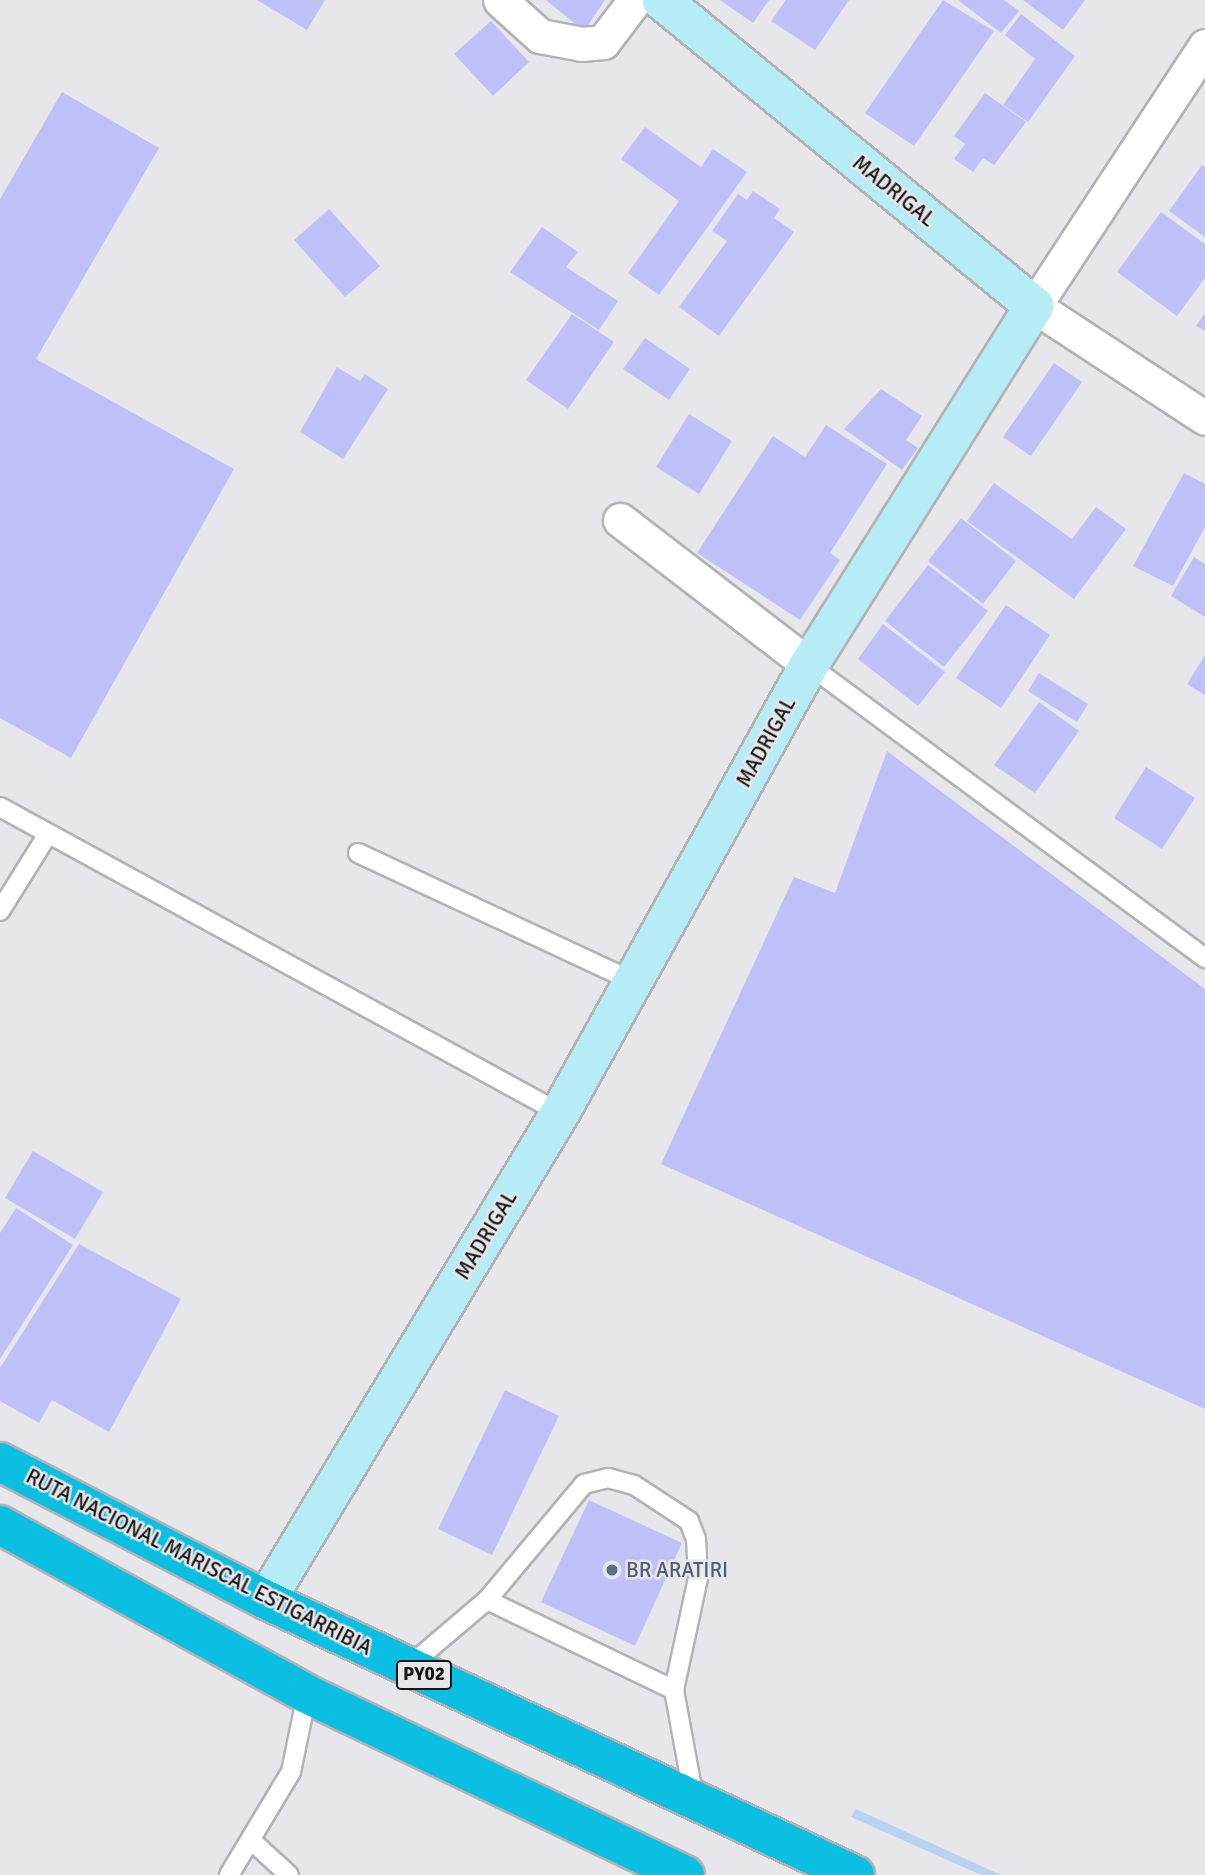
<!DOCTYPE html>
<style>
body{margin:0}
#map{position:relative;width:1205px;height:1875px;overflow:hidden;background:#e7e7eb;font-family:Signika,sans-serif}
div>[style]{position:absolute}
.water>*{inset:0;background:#b8d3f2}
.building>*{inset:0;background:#bec1f8}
.roads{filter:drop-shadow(2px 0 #b3b3b6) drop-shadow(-2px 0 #b3b3b6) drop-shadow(0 2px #b3b3b6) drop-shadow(0 -2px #b3b3b6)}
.lane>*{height:18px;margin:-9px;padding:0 9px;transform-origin:9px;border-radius:9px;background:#fff}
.street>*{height:33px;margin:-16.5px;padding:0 16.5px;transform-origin:16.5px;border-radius:16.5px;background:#fff}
.secondary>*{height:38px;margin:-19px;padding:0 19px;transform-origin:19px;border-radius:19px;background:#b6ecf6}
.highway>*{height:38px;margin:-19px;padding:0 19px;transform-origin:19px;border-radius:19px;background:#0bbfe2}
.dots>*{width:19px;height:19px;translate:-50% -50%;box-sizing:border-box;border:4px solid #e7e7eb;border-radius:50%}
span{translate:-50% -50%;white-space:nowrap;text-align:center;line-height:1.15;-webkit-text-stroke:5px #e7e7eb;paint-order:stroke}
.shield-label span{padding:2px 5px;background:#e7e7eb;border:2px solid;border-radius:5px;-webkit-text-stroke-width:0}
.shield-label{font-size:19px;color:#151516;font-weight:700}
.street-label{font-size:21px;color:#151516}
.service-label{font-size:21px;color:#4e5e75}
.left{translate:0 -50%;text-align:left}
</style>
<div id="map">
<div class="water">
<div style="clip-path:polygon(856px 1809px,1001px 1875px,981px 1875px,851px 1817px)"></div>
</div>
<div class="building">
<div style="clip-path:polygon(257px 0,325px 0,307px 30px)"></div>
<div style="clip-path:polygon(546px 0,605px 0,584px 31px)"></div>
<div style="clip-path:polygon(720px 0,769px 0,753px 23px)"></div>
<div style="clip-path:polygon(786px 0,849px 0,815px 50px,771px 21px)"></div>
<div style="clip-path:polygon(943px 0,994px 31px,914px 146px,865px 113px)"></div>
<div style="clip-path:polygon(958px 0,1004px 0,1019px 11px,1001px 33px)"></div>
<div style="clip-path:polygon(1023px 0,1085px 0,1063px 30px)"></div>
<div style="clip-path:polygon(1021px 14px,1075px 56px,1028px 122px,1003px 105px,1035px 59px,1005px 35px)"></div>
<div style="clip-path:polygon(491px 21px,529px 62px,493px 96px,454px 54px)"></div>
<div style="clip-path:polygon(62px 92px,159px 148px,36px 359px,234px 469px,71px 758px,0 718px,0 199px)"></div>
<div style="clip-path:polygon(985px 93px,1026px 122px,994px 165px,983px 158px,973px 172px,954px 159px,965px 144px,954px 136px)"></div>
<div style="clip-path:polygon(645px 127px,701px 167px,713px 149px,747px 172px,659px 295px,628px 273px,679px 201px,621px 159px)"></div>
<div style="clip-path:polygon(1202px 165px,1205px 167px,1205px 237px,1169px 211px)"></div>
<div style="clip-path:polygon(753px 191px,780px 209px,774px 218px,794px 232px,719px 336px,679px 307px,727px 241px,712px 231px,738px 194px,747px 200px)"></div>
<div style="clip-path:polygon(329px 209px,380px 266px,345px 297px,294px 240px)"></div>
<div style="clip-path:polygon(1161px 212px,1205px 244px,1205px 278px,1177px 316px,1117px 272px)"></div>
<div style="clip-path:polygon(542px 227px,578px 252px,566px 267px,618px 301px,599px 330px,510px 272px)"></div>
<div style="clip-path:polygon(1205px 313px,1205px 331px,1196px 326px)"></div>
<div style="clip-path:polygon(572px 314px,614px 342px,568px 409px,526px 380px)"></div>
<div style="clip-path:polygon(645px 338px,690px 369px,669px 400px,623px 369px)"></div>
<div style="clip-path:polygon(1054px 363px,1082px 382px,1031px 456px,1003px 437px)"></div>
<div style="clip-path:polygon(337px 367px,360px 381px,365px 374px,388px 389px,343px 459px,300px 432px)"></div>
<div style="clip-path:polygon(881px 389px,922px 416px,906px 440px,918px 448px,902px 470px,844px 429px)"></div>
<div style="clip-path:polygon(689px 414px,732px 441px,699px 494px,656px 467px)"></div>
<div style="clip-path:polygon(826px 425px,887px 464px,830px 553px,840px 560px,800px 620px,697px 553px,773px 436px,805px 457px)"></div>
<div style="clip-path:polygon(1184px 473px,1205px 484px,1205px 527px,1173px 586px,1133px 566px)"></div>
<div style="clip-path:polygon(994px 483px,1072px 539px,1096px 507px,1126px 529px,1074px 599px,967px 521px)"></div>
<div style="clip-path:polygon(961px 518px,1016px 561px,983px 604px,928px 561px)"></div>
<div style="clip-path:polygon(1194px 557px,1205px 564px,1205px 617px,1171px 596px)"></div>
<div style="clip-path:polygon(928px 565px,988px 611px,944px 667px,885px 621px)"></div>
<div style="clip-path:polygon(1006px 605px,1050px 635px,1001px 708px,956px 678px)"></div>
<div style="clip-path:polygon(883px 624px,945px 672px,918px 706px,858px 659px)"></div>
<div style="clip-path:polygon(1205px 655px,1205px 695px,1187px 684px)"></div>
<div style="clip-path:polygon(1039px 673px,1088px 704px,1077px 722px,1028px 691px)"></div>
<div style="clip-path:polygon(1039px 702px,1079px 731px,1035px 793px,994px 765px)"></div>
<div style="clip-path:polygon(887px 751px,1205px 989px,1205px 1409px,661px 1164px,794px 877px,835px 893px)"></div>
<div style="clip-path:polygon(1146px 767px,1195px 798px,1162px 849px,1114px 818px)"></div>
<div style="clip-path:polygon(33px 1151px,103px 1192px,75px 1239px,5px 1198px)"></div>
<div style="clip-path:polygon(16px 1208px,73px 1245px,0 1359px,0 1233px)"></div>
<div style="clip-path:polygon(79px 1244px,181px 1299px,109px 1432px,52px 1400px,39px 1423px,0 1401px,0 1368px)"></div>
<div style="clip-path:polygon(505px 1390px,559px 1416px,492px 1555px,438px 1529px)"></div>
<div style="clip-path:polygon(589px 1500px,682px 1543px,635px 1646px,541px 1602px)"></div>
</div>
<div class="roads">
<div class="lane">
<div style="left:809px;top:665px;width:493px;rotate:36.5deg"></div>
<div style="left:0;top:807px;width:638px;rotate:28.65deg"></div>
<div style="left:358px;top:853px;width:303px;rotate:25deg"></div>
<div style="left:0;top:911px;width:87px;rotate:-58.1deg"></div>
<div style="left:487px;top:1600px;width:208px;rotate:25.7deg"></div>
<div style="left:408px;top:1667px;width:104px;rotate:-40.3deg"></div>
<div style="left:487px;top:1600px;width:151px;rotate:-50.1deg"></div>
<div style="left:584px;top:1484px;width:25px;rotate:-14deg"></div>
<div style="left:608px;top:1478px;width:27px;rotate:15deg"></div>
<div style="left:634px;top:1485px;width:66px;rotate:33.2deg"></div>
<div style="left:689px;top:1521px;width:19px;rotate:69deg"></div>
<div style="left:696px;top:1539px;width:39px;rotate:87deg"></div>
<div style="left:698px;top:1578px;width:115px;rotate:102.1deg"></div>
<div style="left:674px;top:1690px;width:111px;rotate:79.6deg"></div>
<div style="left:252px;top:1841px;width:50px;rotate:42.6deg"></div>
<div style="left:229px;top:1875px;width:120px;rotate:-59deg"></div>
<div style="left:291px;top:1772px;width:80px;rotate:-78.4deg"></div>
</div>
<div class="street">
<div style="left:500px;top:0;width:54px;rotate:42deg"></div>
<div style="left:540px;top:36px;width:43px;rotate:10.8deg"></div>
<div style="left:582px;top:44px;width:21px;rotate:-5deg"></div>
<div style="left:603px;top:42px;width:53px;rotate:-52.7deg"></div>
<div style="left:1205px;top:46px;width:311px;rotate:123.3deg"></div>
<div style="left:1034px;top:306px;width:204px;rotate:33.2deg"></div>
<div style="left:620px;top:520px;width:238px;rotate:37.5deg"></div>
</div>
<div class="secondary">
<div style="left:266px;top:1600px;width:569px;rotate:-58.88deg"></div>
<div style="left:560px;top:1113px;width:513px;rotate:-60.93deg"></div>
<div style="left:809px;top:665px;width:424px;rotate:-57.9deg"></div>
<div style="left:1034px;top:306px;width:482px;rotate:-140.6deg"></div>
</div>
<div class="highway">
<div style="left:0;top:1462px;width:300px;rotate:27.4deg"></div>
<div style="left:266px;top:1600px;width:650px;rotate:25.03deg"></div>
<div style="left:0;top:1525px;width:350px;rotate:28.8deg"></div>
<div style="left:307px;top:1694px;width:419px;rotate:25.6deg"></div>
</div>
</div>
<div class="dots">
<div style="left:612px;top:1570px;background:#5c6f8a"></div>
</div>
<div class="shield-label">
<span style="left:424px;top:1675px">PY02</span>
</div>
<div class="street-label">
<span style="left:894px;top:191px;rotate:39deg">MADRIGAL</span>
<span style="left:766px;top:742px;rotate:-61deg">MADRIGAL</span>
<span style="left:486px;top:1235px;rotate:-59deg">MADRIGAL</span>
<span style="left:199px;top:1562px;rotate:27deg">RUTA NACIONAL MARISCAL ESTIGARRIBIA</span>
</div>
<div class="service-label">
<span class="left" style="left:626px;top:1570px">BR ARATIRI</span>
</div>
</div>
